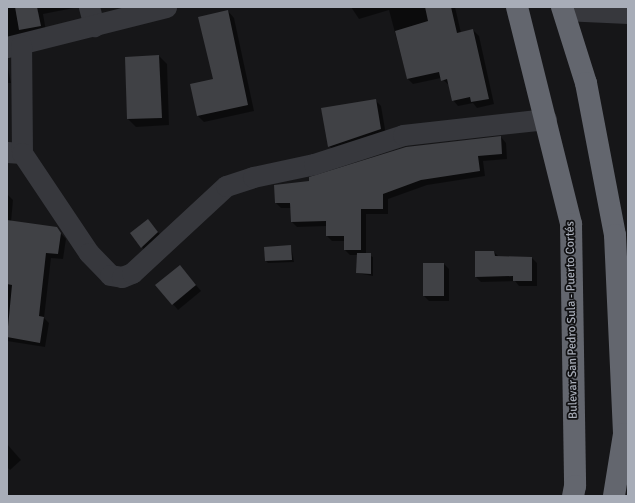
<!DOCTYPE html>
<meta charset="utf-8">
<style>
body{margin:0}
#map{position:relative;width:635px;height:503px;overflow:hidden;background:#161618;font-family:Signika,sans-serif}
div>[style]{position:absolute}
.shadow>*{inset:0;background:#0007}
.building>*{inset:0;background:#404145}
.minor>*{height:21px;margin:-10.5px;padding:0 10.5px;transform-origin:10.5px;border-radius:10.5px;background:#37383d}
.highway>*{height:22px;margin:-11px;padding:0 11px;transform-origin:11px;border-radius:11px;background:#63666e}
span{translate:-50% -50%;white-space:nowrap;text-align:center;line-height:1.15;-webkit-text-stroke:3.5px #111113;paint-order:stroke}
.street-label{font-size:12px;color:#a8adb8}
.frame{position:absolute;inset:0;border:8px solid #a8adb8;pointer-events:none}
</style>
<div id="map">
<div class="shadow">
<div style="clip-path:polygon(7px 7px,79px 7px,43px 14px,46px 31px,7px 39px)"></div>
<div style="clip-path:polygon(351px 7px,455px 7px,461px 33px,473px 30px,479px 36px,494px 104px,477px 108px,473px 103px,458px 106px,453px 100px,449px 85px,441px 78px,413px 84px,407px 78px,389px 10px,359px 19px)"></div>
<div style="clip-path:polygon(228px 11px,234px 18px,254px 111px,204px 122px,198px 116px,215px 80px)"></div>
<div style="clip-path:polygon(159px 56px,167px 64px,169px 125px,136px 127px,128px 119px)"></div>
<div style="clip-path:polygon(7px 64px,11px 83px,7px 83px)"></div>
<div style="clip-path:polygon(375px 100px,381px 106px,386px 135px,335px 151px,329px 146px)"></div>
<div style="clip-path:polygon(501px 137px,506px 143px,507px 159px,483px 161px,485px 176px,427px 185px,388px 199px,388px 214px,366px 214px,366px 254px,373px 257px,373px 276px,357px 273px,358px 255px,350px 255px,345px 250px,345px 241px,332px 241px,327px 236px,327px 226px,297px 227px,292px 222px,291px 208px,281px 208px,276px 203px,310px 182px)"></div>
<div style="clip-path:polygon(7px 194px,13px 200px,11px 222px,56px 228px,66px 239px,63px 259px,51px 258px,44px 318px,49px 323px,45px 347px,7px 341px)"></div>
<div style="clip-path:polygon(148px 220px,163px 238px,147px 253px,131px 233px)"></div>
<div style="clip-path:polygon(291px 246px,294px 262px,268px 263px,266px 261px,265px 248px)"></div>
<div style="clip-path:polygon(494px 252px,500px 258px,532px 258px,537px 263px,537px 286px,519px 286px,515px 281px,481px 282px,476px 277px)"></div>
<div style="clip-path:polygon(444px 264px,449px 269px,449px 301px,429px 301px,424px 296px)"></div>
<div style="clip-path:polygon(185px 272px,201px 291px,178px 310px,157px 285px)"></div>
<div style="clip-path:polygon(7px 444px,21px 460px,10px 470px,7px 467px)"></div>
</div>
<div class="building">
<div style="clip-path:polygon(15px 7px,37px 7px,41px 26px,19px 30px)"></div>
<div style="clip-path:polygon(425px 7px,451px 7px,457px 33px,473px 29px,489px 99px,471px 102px,470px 97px,452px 101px,447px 79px,441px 81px,439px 72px,407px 79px,395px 31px,428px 21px)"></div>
<div style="clip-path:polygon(228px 10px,248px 105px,197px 116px,190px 84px,213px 79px,198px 17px)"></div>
<div style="clip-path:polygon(159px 55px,162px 118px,127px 119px,125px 57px)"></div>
<div style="clip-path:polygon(376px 99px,381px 129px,328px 147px,321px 108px)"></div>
<div style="clip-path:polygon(501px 136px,502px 154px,478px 156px,480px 171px,421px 180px,383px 194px,383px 209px,361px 209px,361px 250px,344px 250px,344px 236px,326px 236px,326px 221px,291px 222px,290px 203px,275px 203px,274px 185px,309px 181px,309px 177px,406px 147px)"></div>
<div style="clip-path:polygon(148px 219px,158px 232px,141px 248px,130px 233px)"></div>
<div style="clip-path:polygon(7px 220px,57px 227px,61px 233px,58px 254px,46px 253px,39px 316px,44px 317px,40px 343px,7px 337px,12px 285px,7px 284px)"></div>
<div style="clip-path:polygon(291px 245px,292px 260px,265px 261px,264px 247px)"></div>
<div style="clip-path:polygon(475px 251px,494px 251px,495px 256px,532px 257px,532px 281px,513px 281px,513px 276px,475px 277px)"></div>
<div style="clip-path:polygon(357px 253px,371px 253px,371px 274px,356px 273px)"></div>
<div style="clip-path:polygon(423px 263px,444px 263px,444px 296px,423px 296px)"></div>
<div style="clip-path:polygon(180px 265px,196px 285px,172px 305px,155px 285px)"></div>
</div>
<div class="minor">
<div style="left:89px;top:7px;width:20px;rotate:75deg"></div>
<div style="left:563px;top:10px;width:65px;rotate:2.6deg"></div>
<div style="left:7px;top:47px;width:164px;rotate:-14.1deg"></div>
<div style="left:7px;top:152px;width:15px;rotate:4deg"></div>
<div style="left:22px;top:153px;width:108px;rotate:-90.5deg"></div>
<div style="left:22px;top:153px;width:120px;rotate:56.2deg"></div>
<div style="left:89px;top:253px;width:30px;rotate:46deg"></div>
<div style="left:110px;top:275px;width:12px;rotate:9deg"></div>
<div style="left:122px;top:277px;width:11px;rotate:-22deg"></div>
<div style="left:132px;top:273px;width:128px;rotate:-42.8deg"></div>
<div style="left:226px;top:186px;width:28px;rotate:-18deg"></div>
<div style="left:253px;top:177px;width:62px;rotate:-12deg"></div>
<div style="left:314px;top:164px;width:94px;rotate:-18deg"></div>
<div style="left:403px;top:135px;width:144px;rotate:-6.4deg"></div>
</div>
<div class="highway">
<div style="left:517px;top:7px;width:224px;rotate:76deg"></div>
<div style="left:571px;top:224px;width:262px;rotate:89.1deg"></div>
<div style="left:575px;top:486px;width:10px;rotate:101deg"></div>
<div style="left:562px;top:7px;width:80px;rotate:72.5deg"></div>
<div style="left:586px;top:83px;width:155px;rotate:79.2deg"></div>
<div style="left:615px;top:235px;width:199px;rotate:87.4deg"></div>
<div style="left:624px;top:434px;width:63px;rotate:99.2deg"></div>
</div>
<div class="street-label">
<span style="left:572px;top:320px;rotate:-91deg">Bulevar San Pedro Sula - Puerto Cortés</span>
</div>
<div class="frame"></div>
</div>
